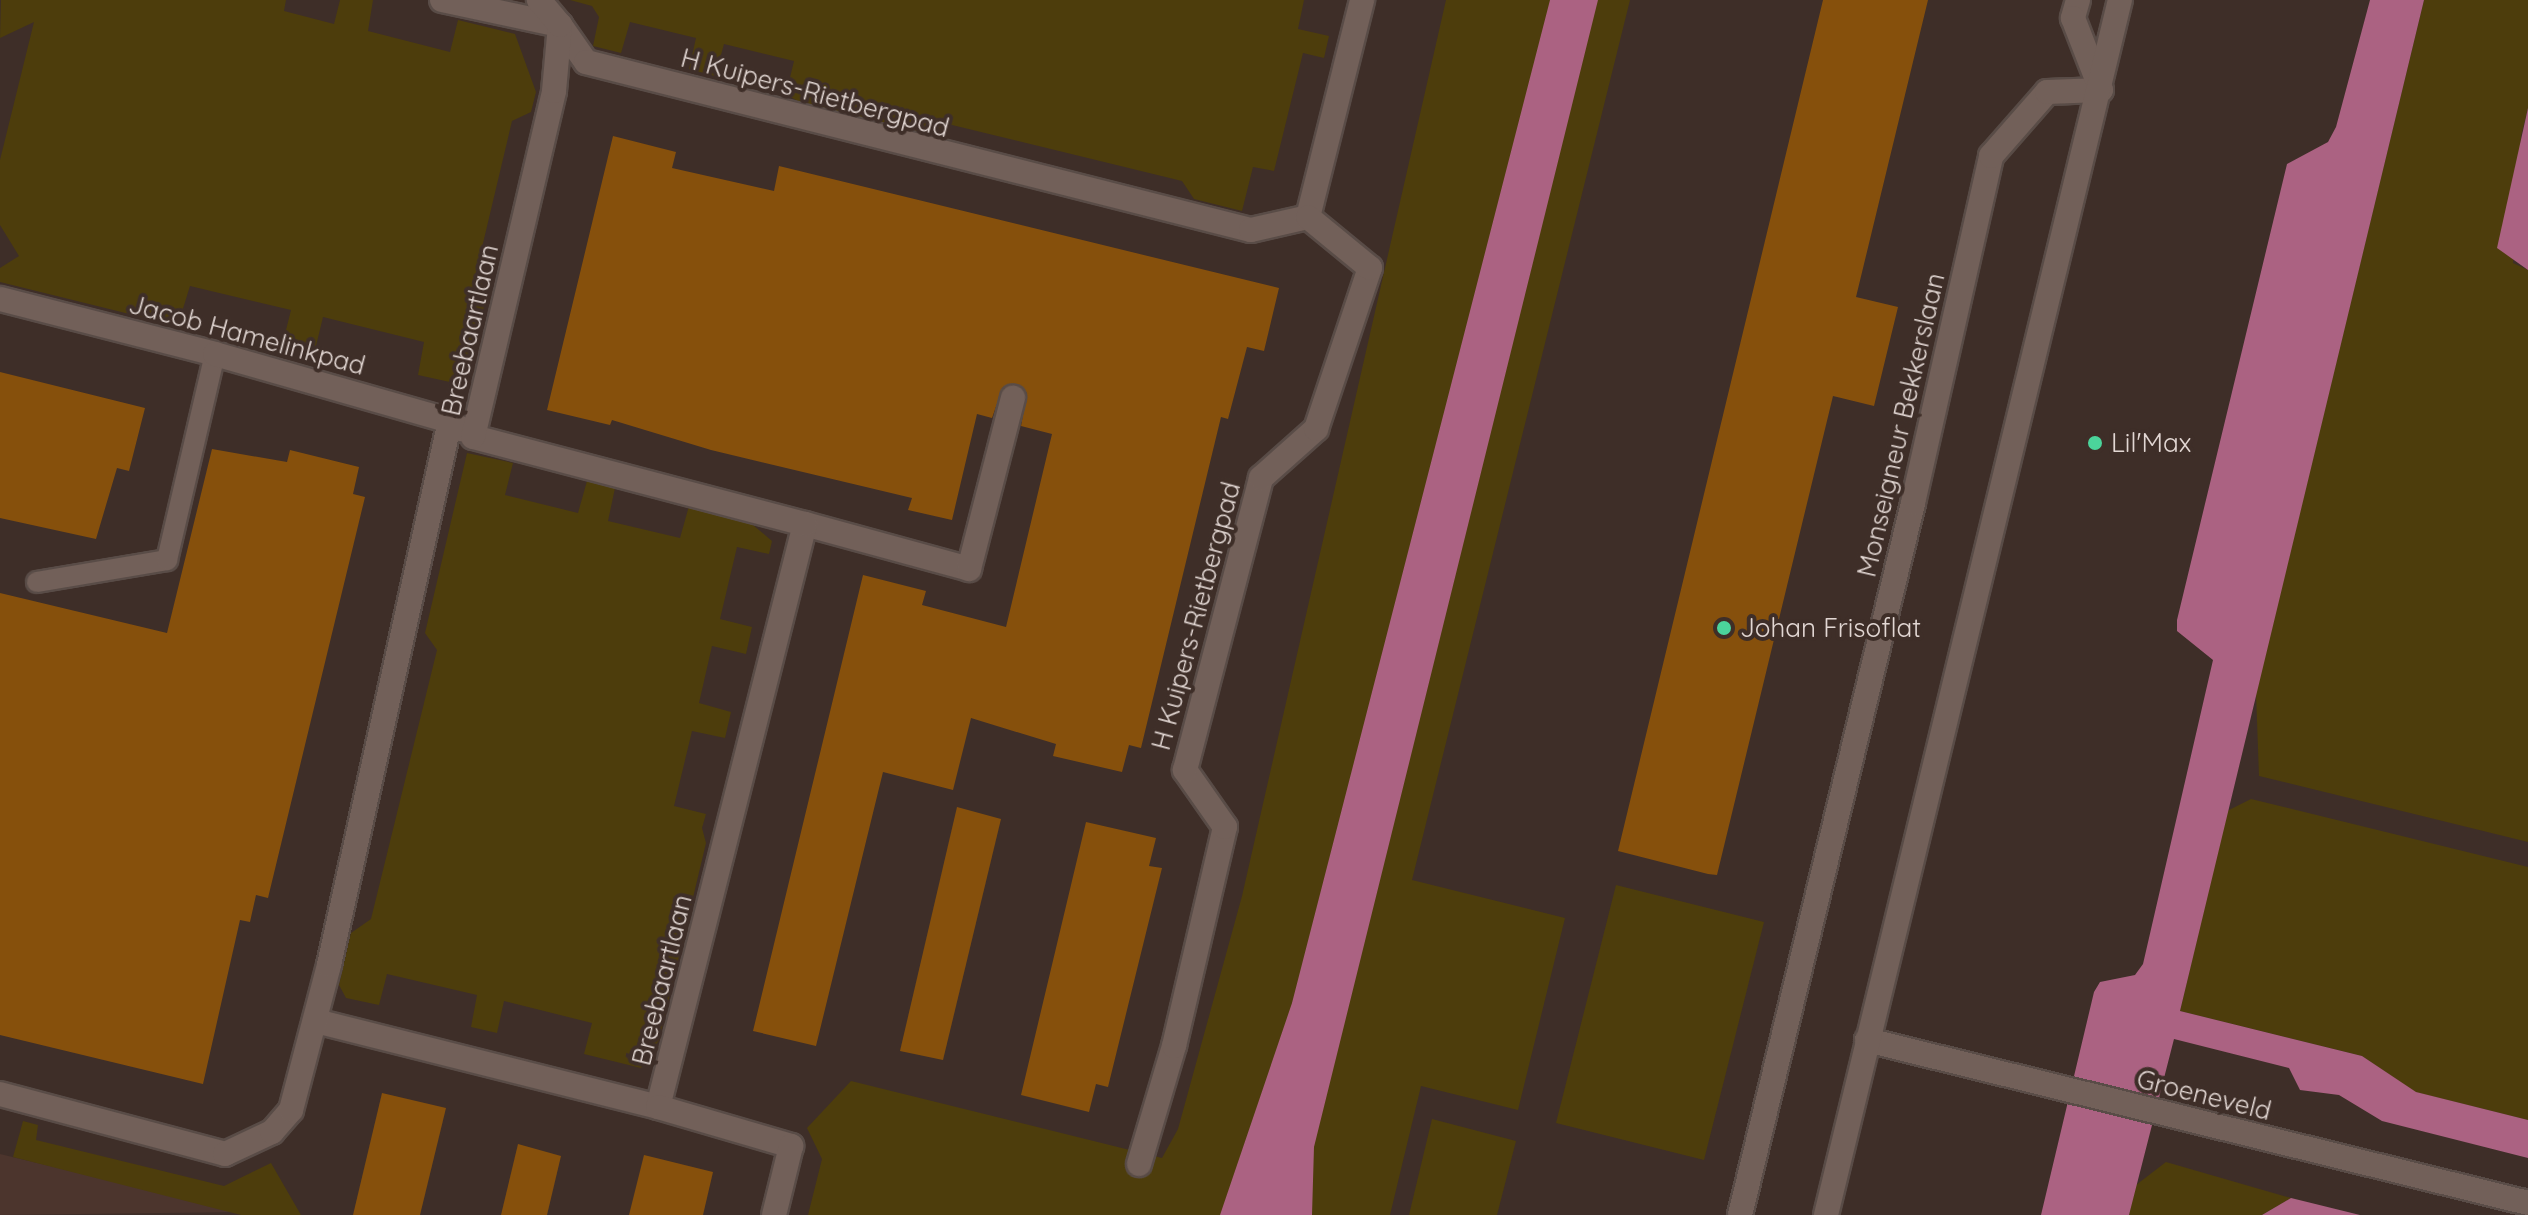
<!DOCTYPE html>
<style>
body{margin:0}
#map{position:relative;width:2528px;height:1215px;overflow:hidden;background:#3e2e28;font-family:Quicksand,sans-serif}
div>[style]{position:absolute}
.built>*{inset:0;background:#4c352d}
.green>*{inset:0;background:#4d3d0c}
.water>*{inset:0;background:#ab6282}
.building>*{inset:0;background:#86500c}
.roads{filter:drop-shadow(2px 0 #594c47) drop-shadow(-2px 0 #594c47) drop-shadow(0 2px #594c47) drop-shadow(0 -2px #594c47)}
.service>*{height:20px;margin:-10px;padding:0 10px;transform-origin:10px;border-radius:10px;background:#726059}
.minor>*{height:24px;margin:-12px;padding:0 12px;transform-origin:12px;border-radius:12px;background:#726059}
.tertiary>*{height:24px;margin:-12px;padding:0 12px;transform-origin:12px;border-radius:12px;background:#726059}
.dots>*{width:22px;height:22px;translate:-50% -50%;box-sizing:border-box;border:4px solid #3e2e28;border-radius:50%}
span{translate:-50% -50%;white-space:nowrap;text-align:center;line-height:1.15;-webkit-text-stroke:8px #3e2e28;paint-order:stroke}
.street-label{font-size:26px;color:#e2d7d3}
.poi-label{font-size:26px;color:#e2d7d3}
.left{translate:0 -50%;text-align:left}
</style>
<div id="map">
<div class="built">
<div style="clip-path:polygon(0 1154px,242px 1212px,0 1215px)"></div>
</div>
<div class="green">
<div style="clip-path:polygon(1px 0,286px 0,284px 11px,334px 24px,340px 0,373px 0,368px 31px,450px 52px,458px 20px,515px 34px,536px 92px,531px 112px,512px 121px,475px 277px,488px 290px,472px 356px,459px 384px,418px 375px,424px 342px,323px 317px,315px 350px,283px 342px,291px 310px,190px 286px,181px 315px,170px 324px,0 282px,0 268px,19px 256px,0 225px,0 160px,34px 22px,0 38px)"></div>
<div style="clip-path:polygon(570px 0,1304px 0,1298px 29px,1329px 36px,1324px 58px,1303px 53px,1274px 171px,1253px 167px,1242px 211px,1194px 199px,1182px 181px,948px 124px,927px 135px,804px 105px,786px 94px,794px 61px,724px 44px,715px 76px,689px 69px,696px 38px,630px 22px,621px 53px,593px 46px,599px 17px,592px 6px)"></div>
<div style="clip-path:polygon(1446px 0,1630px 0,1412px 880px,1565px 918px,1518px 1110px,1421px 1086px,1390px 1215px,808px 1215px,822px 1159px,807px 1128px,851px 1081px,1162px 1158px,1178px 1129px,1242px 896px)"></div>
<div style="clip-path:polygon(2424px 0,2528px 0,2528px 108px,2521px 136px,2513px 263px,2528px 270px,2528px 842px,2259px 776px,2256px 693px)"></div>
<div style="clip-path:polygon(467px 453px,513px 463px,505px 495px,578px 513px,587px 481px,615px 488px,608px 521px,680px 538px,689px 506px,747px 520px,772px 541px,769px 554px,737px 547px,720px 619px,752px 627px,746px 654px,712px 646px,699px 703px,731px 712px,725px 738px,692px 731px,674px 806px,706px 814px,702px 828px,706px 843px,659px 1040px,641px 1068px,584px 1054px,592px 1023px,504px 1001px,497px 1033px,471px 1027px,477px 995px,387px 974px,379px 1005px,346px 998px,339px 985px,351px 933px,371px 919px,437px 650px,425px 633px)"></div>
<div style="clip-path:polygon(2251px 799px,2528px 867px,2528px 1120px,2415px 1092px,2362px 1056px,2180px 1011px,2227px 811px)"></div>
<div style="clip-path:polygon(1616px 885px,1764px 922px,1704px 1160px,1556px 1123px)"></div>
<div style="clip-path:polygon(1432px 1119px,1516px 1141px,1497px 1215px,1409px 1215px)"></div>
<div style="clip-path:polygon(23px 1121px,38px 1125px,36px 1140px,224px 1186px,271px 1163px,301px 1215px,241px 1215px,13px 1157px)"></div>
<div style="clip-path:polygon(2166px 1162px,2291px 1198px,2262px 1215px,2129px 1215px,2136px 1185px)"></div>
</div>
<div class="water">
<div style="clip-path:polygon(1550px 0,1598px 0,1314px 1147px,1312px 1215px,1220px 1215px,1292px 1003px)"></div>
<div style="clip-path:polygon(2370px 0,2424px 0,2180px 1011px,2362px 1056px,2416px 1092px,2528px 1120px,2528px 1158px,2382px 1121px,2339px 1095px,2300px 1090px,2289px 1068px,2174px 1039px,2129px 1215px,2041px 1215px,2094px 992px,2100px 982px,2135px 975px,2143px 964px,2213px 660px,2177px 631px,2177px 620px,2287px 164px,2328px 142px,2336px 127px)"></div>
<div style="clip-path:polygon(2528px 108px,2528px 270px,2497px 248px)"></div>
<div style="clip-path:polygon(2291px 1198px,2360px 1215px,2262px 1215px)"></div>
</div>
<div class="building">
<div style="clip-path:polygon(1823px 0,1928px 0,1856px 297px,1898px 307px,1874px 406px,1833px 396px,1717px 875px,1708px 874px,1618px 851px)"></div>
<div style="clip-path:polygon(613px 136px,676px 152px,672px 168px,774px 191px,779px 166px,1279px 288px,1264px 351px,1247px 347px,1228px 419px,1221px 417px,1141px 748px,1129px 745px,1122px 772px,1053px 756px,1056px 744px,971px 718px,953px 790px,883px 772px,816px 1046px,753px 1031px,863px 575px,926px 591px,922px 605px,1006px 627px,1052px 434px,1021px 426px,1027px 393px,1017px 384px,1003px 387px,992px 418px,977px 414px,952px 520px,908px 510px,912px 498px,711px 450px,612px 420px,610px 425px,547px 410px)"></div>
<div style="clip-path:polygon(0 372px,145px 408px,129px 471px,117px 468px,96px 539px,0 518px)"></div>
<div style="clip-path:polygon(212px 449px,287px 462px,290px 450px,359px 467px,353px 494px,365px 497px,268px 898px,256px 895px,250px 922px,240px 920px,203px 1084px,0 1035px,0 593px,167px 633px)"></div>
<div style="clip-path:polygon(957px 807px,1001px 819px,943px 1060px,900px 1051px)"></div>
<div style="clip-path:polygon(1086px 822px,1156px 838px,1149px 866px,1162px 868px,1108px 1087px,1096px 1084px,1089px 1112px,1021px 1095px)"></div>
<div style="clip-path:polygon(382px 1093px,446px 1108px,420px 1215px,353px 1215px)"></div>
<div style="clip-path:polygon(518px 1144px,561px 1156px,547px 1215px,501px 1215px)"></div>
<div style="clip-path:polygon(644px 1155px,713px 1172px,703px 1215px,629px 1215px)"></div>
</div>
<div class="roads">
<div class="service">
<div style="left:37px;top:582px;width:132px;rotate:-9.6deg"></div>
<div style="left:167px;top:560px;width:212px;rotate:-76.9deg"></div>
</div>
<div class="minor">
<div style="left:442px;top:0;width:121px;rotate:12deg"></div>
<div style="left:560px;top:25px;width:45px;rotate:54.9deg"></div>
<div style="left:586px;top:62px;width:686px;rotate:14.18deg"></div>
<div style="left:1251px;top:230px;width:58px;rotate:-12.8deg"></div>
<div style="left:1308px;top:217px;width:224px;rotate:-76deg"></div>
<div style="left:0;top:299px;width:222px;rotate:14.3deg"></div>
<div style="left:215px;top:354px;width:244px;rotate:15.9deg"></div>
<div style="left:450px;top:421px;width:14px;rotate:36deg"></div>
<div style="left:805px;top:524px;width:170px;rotate:15.3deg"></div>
<div style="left:969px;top:569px;width:177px;rotate:-75.6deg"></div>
<div style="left:316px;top:1021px;width:353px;rotate:14.1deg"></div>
<div style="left:658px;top:1107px;width:601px;rotate:-75.85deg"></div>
<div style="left:805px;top:524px;width:343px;rotate:-165.3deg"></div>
<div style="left:473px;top:437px;width:355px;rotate:-76.8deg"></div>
<div style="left:554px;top:91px;width:66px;rotate:-84.8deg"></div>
<div style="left:560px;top:25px;width:33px;rotate:-130deg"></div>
<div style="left:1867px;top:1040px;width:681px;rotate:13.85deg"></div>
<div style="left:0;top:1094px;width:233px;rotate:14.9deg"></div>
<div style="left:225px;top:1154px;width:52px;rotate:-25.1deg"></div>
<div style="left:272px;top:1132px;width:29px;rotate:-49deg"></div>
<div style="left:291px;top:1110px;width:150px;rotate:-75.3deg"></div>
<div style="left:329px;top:965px;width:557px;rotate:-77.46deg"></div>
<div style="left:658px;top:1107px;width:139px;rotate:16.3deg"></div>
<div style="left:791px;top:1146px;width:71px;rotate:103.8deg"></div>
<div style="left:1139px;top:1164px;width:123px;rotate:-73.5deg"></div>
<div style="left:1174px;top:1046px;width:225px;rotate:-76.9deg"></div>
<div style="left:1225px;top:827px;width:70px;rotate:-125.1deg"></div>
<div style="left:1185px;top:770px;width:302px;rotate:-75.4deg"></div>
<div style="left:1261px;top:478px;width:74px;rotate:-41.7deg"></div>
<div style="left:1316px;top:429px;width:170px;rotate:-71.5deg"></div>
<div style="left:1370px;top:268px;width:80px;rotate:-140.6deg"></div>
<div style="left:1740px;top:1215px;width:733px;rotate:-76.34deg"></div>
<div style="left:1913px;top:503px;width:356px;rotate:-77.3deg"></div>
<div style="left:1991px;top:156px;width:85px;rotate:-48.8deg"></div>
<div style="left:2047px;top:92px;width:54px;rotate:-2.1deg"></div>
</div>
<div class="tertiary">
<div style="left:2078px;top:0;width:19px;rotate:106deg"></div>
<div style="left:2073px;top:18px;width:77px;rotate:68.7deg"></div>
<div style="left:1826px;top:1215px;width:1250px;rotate:-76.4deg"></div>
</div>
</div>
<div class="dots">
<div style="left:2095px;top:443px;background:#4bd49b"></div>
<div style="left:1724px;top:628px;background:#4bd49b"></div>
</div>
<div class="street-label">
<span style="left:815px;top:93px;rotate:15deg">H Kuipers-Rietbergpad</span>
<span style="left:470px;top:330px;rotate:-77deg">Breebaartlaan</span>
<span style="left:247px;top:335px;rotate:15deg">Jacob Hamelinkpad</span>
<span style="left:1901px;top:425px;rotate:-77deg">Monseigneur Bekkerslaan</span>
<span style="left:1196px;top:616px;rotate:-75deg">H Kuipers-Rietbergpad</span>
<span style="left:662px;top:980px;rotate:-76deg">Breebaartlaan</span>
<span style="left:2204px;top:1095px;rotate:14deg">Groeneveld</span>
</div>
<div class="poi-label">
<span class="left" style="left:2111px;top:443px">Lil'Max</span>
<span class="left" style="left:1740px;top:628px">Johan Frisoflat</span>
</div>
</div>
